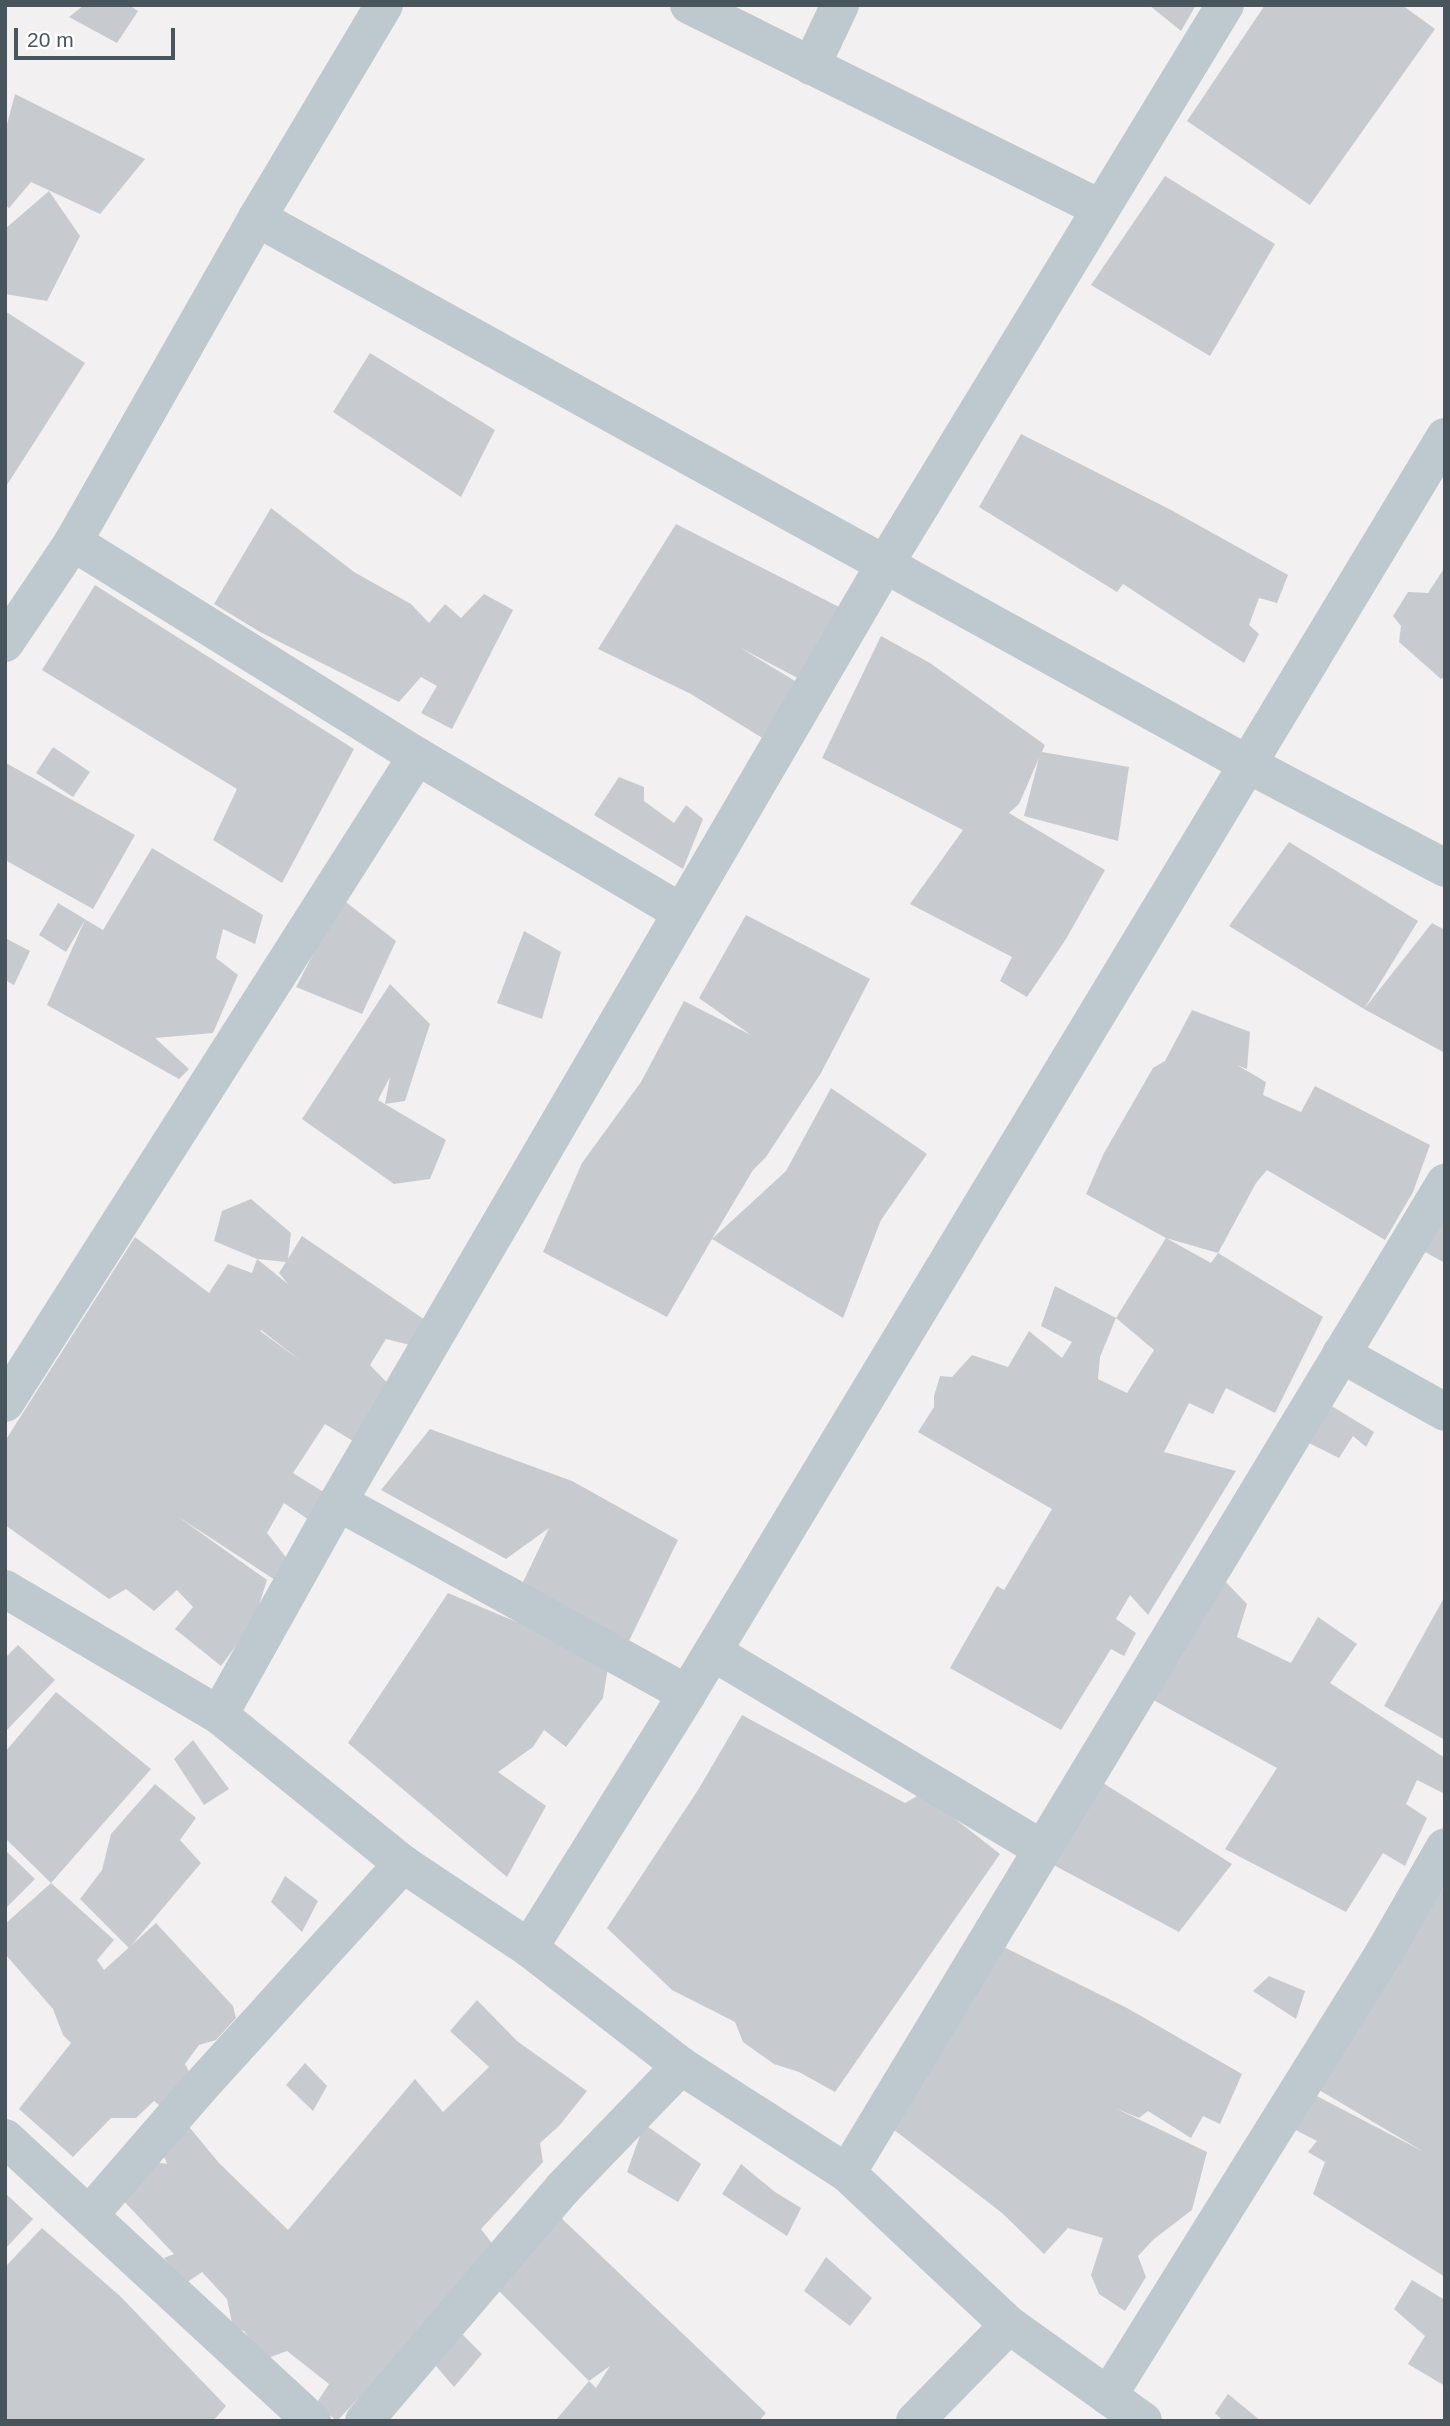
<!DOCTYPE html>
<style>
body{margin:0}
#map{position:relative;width:1450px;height:2426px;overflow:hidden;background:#f2f0f0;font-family:Arial,sans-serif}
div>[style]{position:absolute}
.building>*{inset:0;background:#c7cbcf}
.street>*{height:38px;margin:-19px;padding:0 19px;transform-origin:19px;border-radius:19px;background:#bec8cf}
span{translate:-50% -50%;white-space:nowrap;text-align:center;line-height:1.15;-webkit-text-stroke:5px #fff;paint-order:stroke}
.frame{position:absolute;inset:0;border:7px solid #48555d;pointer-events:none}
.scale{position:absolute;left:14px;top:28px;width:161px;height:32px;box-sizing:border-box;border:4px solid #48555d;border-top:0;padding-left:9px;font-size:21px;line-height:24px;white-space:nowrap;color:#48555d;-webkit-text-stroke:5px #fff;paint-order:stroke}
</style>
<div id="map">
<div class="building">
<div style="clip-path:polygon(84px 5px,129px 5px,138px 11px,117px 43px,69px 17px)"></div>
<div style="clip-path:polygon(1149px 5px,1196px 5px,1181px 31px)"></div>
<div style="clip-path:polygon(1265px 5px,1402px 5px,1435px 29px,1310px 205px,1187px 121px)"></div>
<div style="clip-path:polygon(15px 94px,145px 159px,100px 214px,31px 182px,9px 208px,5px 205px,5px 132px)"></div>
<div style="clip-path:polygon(1165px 176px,1275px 244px,1210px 356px,1091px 285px)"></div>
<div style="clip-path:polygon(49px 191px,80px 236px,47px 301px,5px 294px,5px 229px)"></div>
<div style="clip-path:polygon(5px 311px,85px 363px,5px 488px)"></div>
<div style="clip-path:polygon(370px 353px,495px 430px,461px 497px,333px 412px)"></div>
<div style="clip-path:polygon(1021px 434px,1171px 510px,1288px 575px,1277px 603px,1259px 598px,1249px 625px,1259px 634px,1244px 663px,1123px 584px,1117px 592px,979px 507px)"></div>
<div style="clip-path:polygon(271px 508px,354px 572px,411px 604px,429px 623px,445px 604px,461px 618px,484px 594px,513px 610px,452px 729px,421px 713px,437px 686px,421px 677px,399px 702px,260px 632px,214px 604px)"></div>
<div style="clip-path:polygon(676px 524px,843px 609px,807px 683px,739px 647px,805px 687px,764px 739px,691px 694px,598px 649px)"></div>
<div style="clip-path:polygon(1445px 567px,1445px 677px,1441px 679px,1399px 642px,1401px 626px,1393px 616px,1408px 592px,1428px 593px)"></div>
<div style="clip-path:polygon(95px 585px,354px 749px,282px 883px,213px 840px,237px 789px,42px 670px)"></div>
<div style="clip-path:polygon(881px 636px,930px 663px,1045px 745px,1042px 752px,1129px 767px,1118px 841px,1024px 816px,1039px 758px,1019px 804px,1009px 813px,1105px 870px,1066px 939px,1027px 997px,1000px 981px,1012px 957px,910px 904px,963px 830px,822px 758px)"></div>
<div style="clip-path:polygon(53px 747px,90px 772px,73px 797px,36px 773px)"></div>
<div style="clip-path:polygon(6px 763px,135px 835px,93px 909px,5px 860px)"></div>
<div style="clip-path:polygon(619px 777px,644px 787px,644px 801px,674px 823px,686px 805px,703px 819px,683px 869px,594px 815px)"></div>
<div style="clip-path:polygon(1289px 842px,1418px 921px,1364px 1009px,1229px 926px)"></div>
<div style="clip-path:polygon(152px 848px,263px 915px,255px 944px,223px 929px,216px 958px,238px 975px,213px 1033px,155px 1038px,189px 1069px,179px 1079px,47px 1005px,85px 920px,66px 952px,39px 935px,58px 903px,103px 930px)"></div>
<div style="clip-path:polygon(342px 899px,396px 941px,362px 1014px,296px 987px)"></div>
<div style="clip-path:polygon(746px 915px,870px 979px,821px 1073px,766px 1157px,753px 1170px,712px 1239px,786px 1171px,831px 1088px,927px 1154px,881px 1220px,843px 1318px,712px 1239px,667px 1317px,543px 1252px,582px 1163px,641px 1082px,684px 1001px,751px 1035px,699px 998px)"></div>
<div style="clip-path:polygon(1432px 923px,1445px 930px,1445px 1053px,1364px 1009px)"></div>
<div style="clip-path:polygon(524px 931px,561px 952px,542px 1019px,497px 1003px)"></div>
<div style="clip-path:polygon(5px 938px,30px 951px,14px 985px,5px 980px)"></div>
<div style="clip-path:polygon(390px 984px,430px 1024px,405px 1101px,385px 1104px,390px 1077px,378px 1100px,446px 1140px,430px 1179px,394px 1184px,302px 1119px)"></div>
<div style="clip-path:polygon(1192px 1010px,1250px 1032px,1247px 1069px,1237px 1065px,1266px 1082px,1263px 1095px,1301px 1112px,1315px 1086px,1430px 1145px,1413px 1192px,1385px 1240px,1267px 1170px,1256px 1183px,1218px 1253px,1166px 1238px,1086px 1194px,1104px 1153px,1153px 1068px,1165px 1061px)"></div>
<div style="clip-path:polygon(evenodd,251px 1199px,291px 1233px,288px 1259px,302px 1236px,431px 1324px,414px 1346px,386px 1339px,370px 1365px,399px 1395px,366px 1449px,325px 1424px,293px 1473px,325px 1493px,315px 1524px,284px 1503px,267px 1533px,292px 1565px,278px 1582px,177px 1516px,267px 1580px,254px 1621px,221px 1666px,175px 1629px,193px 1607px,177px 1590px,154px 1611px,126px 1589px,109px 1599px,5px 1525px,5px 1441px,135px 1237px,209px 1293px,228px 1264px,252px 1273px,257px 1259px,214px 1241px,222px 1211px,251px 1199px,257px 1259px,286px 1262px,279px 1273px,288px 1284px,257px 1259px,251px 1199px,261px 1330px,301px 1361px,260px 1331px,261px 1330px)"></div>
<div style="clip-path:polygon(1445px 1217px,1445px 1263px,1425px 1252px)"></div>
<div style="clip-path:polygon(1166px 1238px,1211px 1263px,1218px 1253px,1323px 1317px,1275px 1413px,1226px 1388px,1213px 1414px,1189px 1403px,1164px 1452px,1236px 1471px,1148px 1615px,1130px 1595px,1116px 1619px,1136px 1633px,1124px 1656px,1111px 1649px,1061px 1730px,950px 1668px,997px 1586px,1004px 1590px,1052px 1509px,918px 1432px,934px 1407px,934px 1396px,940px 1376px,952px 1377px,972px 1355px,1008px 1367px,1029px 1331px,1062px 1358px,1072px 1342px,1041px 1326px,1055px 1286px,1116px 1318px,1100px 1357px,1098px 1379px,1127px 1393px,1154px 1350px,1116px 1318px)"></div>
<div style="clip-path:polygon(1330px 1405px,1374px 1432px,1366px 1447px,1353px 1436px,1339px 1458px,1307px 1442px)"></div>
<div style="clip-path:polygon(430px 1429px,572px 1481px,678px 1540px,628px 1643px,522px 1584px,549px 1528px,506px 1559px,381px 1490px)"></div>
<div style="clip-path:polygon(1217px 1573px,1247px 1604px,1237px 1637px,1291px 1663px,1318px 1617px,1357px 1644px,1330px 1683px,1445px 1758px,1445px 1794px,1417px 1780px,1406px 1804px,1427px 1818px,1405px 1866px,1383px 1853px,1346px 1912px,1225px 1849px,1277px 1768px,1146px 1696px)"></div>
<div style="clip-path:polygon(448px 1593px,609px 1661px,603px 1698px,566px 1747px,544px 1730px,533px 1747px,498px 1772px,546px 1806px,507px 1877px,348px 1743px)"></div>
<div style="clip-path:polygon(1445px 1596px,1445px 1740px,1384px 1706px)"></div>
<div style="clip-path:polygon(18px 1645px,55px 1680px,5px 1732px,5px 1658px)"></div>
<div style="clip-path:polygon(56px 1692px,151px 1769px,51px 1883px,114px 1940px,97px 1960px,104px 1970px,156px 1923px,233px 2006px,236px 2018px,216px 2040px,199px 2045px,185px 2064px,194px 2081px,168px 2112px,154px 2101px,136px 2118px,111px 2118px,73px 2157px,19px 2109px,71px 2043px,63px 2035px,53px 2009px,5px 1954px,5px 1924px,51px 1883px,5px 1838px,5px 1752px)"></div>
<div style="clip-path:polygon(742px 1715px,905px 1803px,922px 1793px,1000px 1854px,835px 2092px,799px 2072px,774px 2064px,743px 2042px,735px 2022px,672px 1990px,607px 1928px,698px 1790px)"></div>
<div style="clip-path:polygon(193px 1740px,229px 1789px,204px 1805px,174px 1759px)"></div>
<div style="clip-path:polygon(1095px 1778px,1232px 1864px,1179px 1932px,1048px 1862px)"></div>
<div style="clip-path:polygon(155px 1784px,196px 1818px,180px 1840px,201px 1863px,129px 1948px,80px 1899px,102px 1870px,111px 1834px)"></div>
<div style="clip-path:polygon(5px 1850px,35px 1879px,5px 1909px)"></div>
<div style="clip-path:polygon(285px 1876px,318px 1901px,302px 1932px,271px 1902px)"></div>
<div style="clip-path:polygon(1434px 1885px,1445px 1891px,1445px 2277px,1313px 2194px,1325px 2162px,1308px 2152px,1317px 2141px,1288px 2126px,1311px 2093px,1424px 2152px,1314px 2087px)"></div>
<div style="clip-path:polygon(998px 1944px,1127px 2008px,1242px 2074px,1220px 2124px,1203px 2116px,1191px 2138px,1148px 2111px,1139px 2118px,1115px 2108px,1207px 2152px,1192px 2210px,1154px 2239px,1138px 2256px,1146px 2277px,1125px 2311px,1099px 2294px,1091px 2275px,1103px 2238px,1068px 2228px,1044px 2254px,1002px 2213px,889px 2126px)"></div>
<div style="clip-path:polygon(1269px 1976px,1305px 1991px,1296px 2019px,1253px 1991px)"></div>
<div style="clip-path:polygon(477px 2000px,517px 2041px,587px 2091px,559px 2126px,540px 2143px,543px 2162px,481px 2229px,498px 2251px,337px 2421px,316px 2404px,329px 2384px,287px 2351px,265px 2359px,244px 2331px,233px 2328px,227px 2299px,202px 2272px,186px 2283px,164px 2258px,174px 2254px,118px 2195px,150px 2161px,167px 2164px,160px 2146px,185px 2122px,219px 2163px,288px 2230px,415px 2079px,443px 2112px,489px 2067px,450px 2031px)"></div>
<div style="clip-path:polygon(305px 2063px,327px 2086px,313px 2111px,286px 2085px)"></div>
<div style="clip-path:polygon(644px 2124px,701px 2164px,678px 2202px,627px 2172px)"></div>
<div style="clip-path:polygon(741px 2164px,775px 2192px,801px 2208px,787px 2236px,722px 2194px)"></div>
<div style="clip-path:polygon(5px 2193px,33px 2219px,5px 2249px)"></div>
<div style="clip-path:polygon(557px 2214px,766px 2413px,759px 2421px,555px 2421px,589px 2381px,596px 2388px,610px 2366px,589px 2381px,492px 2284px)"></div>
<div style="clip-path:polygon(42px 2228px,120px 2296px,226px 2406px,213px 2421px,5px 2421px,5px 2267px)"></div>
<div style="clip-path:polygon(826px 2257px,872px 2298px,850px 2326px,804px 2291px)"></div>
<div style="clip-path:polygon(1412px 2280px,1445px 2300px,1445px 2386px,1408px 2364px,1425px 2336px,1394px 2309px)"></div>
<div style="clip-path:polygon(455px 2327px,482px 2354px,454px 2387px,430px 2359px)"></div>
<div style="clip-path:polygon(1228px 2394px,1261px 2421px,1223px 2421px,1215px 2413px)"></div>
</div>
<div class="street">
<div style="left:689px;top:5px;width:458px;rotate:26.3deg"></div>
<div style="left:811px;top:66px;width:68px;rotate:-64.6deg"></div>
<div style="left:257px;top:218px;width:1133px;rotate:28.87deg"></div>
<div style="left:1249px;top:765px;width:221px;rotate:27.7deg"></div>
<div style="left:73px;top:542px;width:405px;rotate:31.9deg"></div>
<div style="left:417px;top:756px;width:307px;rotate:30.6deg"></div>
<div style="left:5px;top:643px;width:122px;rotate:-56deg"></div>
<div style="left:73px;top:542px;width:373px;rotate:-60.4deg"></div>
<div style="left:257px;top:218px;width:248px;rotate:-59.2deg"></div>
<div style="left:1341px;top:1354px;width:119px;rotate:29.1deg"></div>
<div style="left:5px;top:1403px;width:767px;rotate:-57.51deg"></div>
<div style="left:338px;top:1502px;width:398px;rotate:28.8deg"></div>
<div style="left:5px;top:1589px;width:248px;rotate:30.5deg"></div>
<div style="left:219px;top:1715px;width:237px;rotate:39deg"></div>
<div style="left:403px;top:1864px;width:151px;rotate:33.7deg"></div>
<div style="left:529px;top:1948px;width:192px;rotate:37.8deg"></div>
<div style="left:681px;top:2066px;width:197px;rotate:32.8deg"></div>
<div style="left:847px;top:2173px;width:222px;rotate:43.2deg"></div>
<div style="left:1009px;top:2325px;width:165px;rotate:35.6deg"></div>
<div style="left:713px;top:1652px;width:383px;rotate:30.9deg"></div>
<div style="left:219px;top:1715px;width:244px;rotate:-60.8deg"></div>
<div style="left:338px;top:1502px;width:1086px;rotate:-59.75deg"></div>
<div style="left:885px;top:564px;width:654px;rotate:-58.69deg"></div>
<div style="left:529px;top:1948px;width:299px;rotate:-58.1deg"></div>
<div style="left:687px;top:1694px;width:1468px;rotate:-58.91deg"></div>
<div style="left:5px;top:2138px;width:418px;rotate:42.7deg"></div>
<div style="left:847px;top:2173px;width:1157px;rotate:-58.87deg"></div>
<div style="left:89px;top:2215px;width:168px;rotate:-49.1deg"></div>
<div style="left:199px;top:2088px;width:303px;rotate:-47.7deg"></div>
<div style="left:1108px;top:2396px;width:522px;rotate:-58.08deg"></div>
<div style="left:1384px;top:1953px;width:122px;rotate:-60.1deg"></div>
<div style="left:364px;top:2421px;width:306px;rotate:-49.5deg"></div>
<div style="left:563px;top:2188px;width:170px;rotate:-46deg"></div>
<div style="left:915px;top:2421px;width:134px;rotate:-45.6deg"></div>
</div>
<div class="frame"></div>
<div class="scale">20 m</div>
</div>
